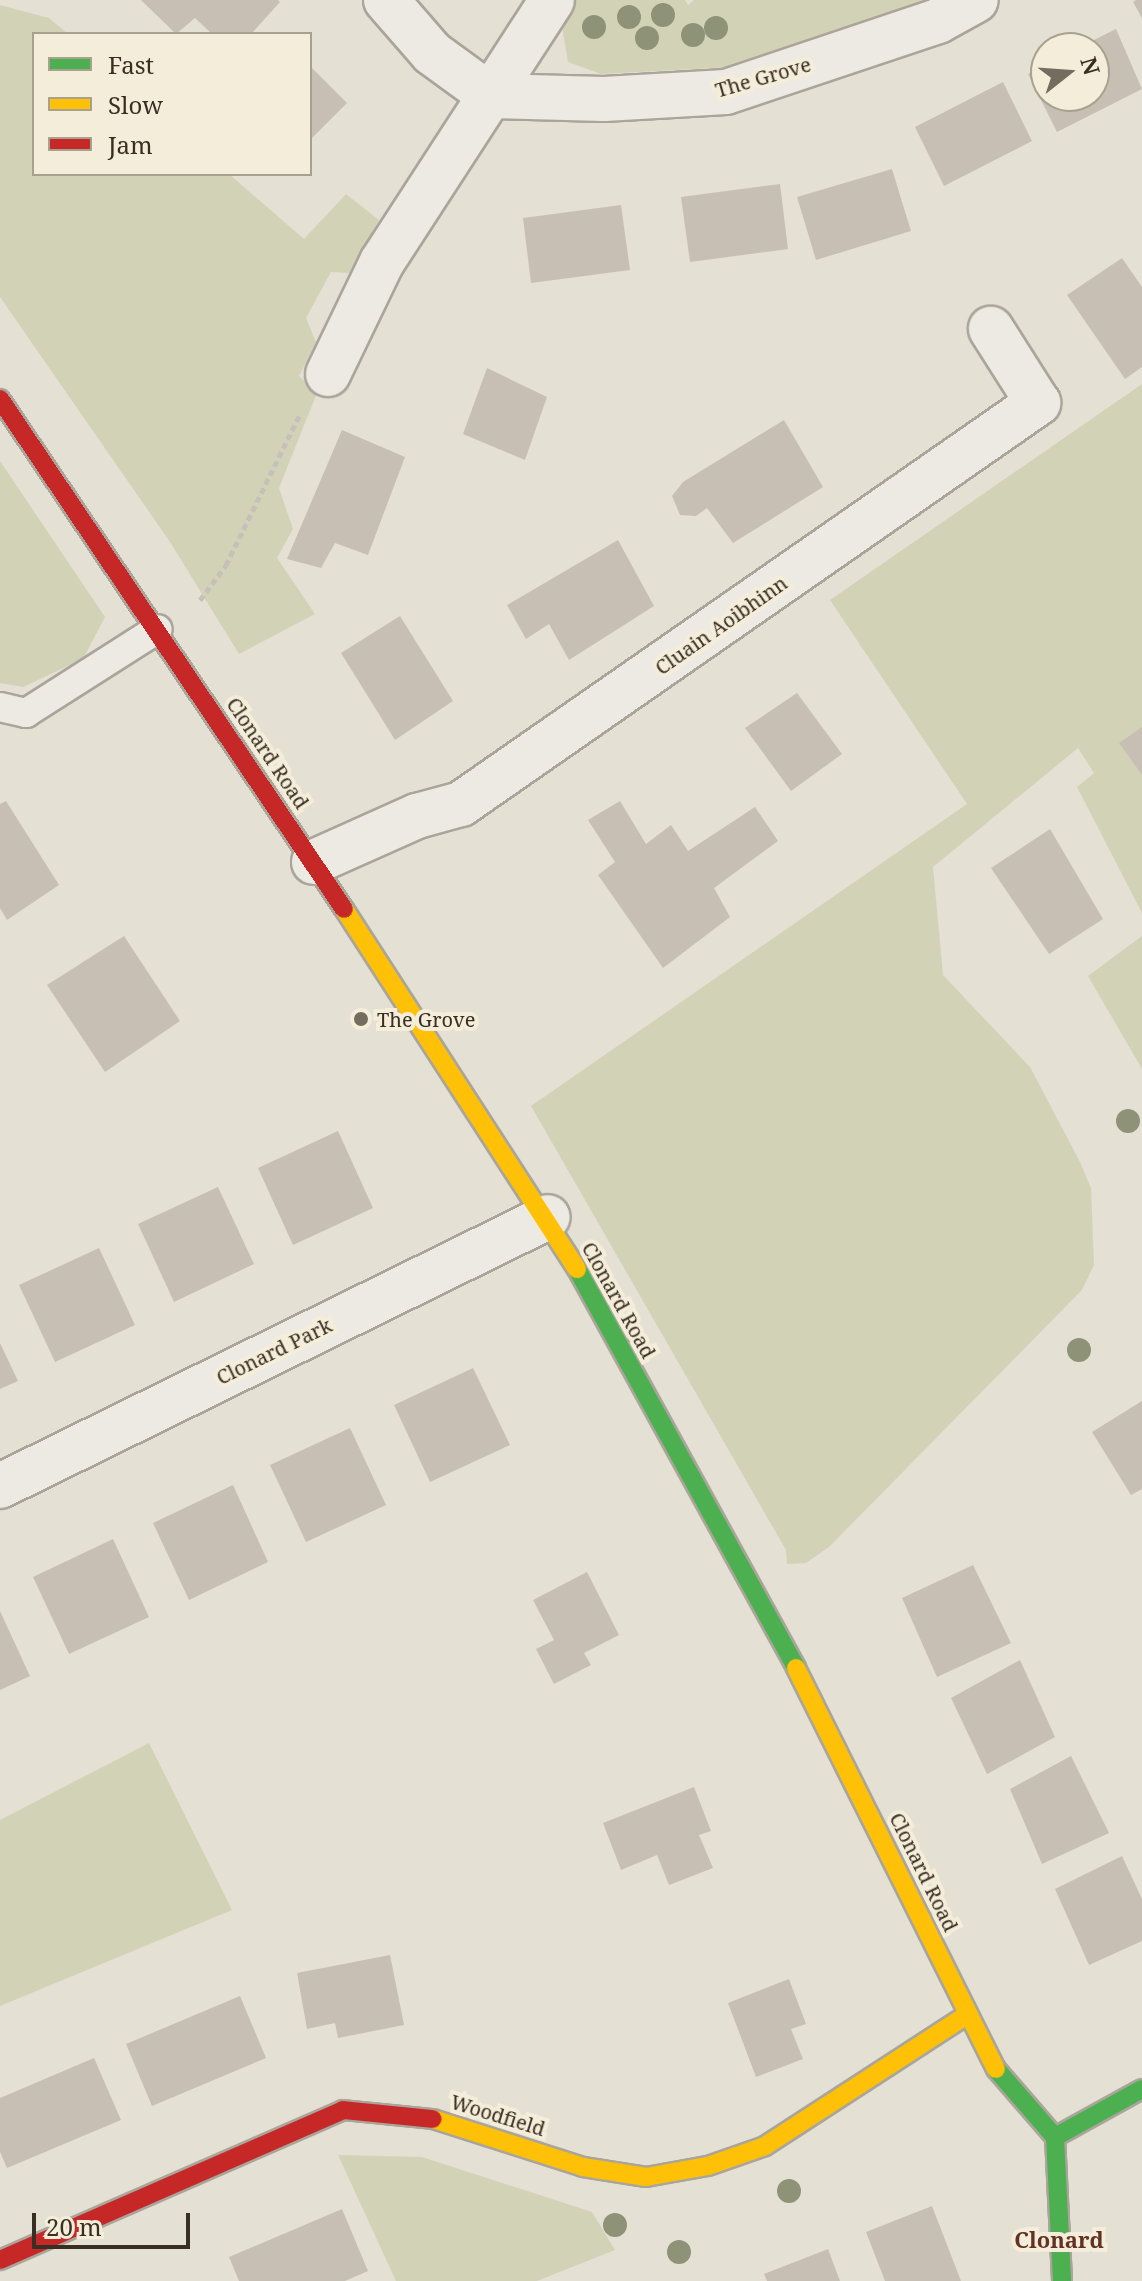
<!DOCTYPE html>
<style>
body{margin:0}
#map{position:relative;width:1142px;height:2281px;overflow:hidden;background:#e4e0d3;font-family:"Noto Serif",serif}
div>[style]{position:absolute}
.green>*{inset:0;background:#d2d3b6}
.building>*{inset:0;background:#c8bfb4}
.path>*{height:5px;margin-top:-2.5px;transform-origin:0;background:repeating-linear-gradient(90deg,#c5c1ba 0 6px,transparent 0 10px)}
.roads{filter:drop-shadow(2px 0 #aaa59b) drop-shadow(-2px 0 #aaa59b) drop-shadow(0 2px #aaa59b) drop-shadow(0 -2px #aaa59b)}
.lane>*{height:28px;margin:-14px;padding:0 14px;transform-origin:14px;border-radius:14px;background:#edeae3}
.street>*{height:44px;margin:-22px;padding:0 22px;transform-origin:22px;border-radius:22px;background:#edeae3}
.fast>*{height:18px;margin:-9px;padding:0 9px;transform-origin:9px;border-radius:9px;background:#4caf50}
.slow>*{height:18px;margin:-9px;padding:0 9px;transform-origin:9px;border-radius:9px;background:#ffc107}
.jam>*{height:18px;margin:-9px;padding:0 9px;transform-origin:9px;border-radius:9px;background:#c62828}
.trees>*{width:24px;height:24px;margin:-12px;border-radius:50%;background:#8e9377}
.dots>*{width:22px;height:22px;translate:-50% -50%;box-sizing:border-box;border:4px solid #f4edda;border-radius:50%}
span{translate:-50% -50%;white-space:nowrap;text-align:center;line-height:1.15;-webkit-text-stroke:8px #f4edda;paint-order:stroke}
.street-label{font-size:20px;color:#392e22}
.poi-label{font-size:20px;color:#392e22}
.left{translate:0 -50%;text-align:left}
.neighbourhood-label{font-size:22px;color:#623325;font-weight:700}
.legend{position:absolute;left:32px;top:32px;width:280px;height:144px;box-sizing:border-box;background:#f4edda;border:2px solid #a9a190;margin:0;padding:10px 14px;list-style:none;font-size:24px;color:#392e22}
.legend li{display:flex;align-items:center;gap:16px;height:40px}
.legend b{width:40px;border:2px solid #a9a190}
.north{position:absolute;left:1030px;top:32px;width:80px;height:80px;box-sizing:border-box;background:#f4edda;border:2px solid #a9a190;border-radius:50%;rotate:73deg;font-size:22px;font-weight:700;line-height:32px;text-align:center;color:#392e22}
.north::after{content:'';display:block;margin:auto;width:28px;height:36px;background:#756c60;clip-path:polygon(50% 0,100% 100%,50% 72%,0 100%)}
.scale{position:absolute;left:32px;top:2213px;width:158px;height:36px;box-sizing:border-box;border:4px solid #392e22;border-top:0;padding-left:10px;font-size:24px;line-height:28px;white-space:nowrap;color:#392e22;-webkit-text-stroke:6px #f4edda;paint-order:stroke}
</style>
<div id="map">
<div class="green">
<div style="clip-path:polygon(572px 0,685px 0,688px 5px,694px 0,924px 0,734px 67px,601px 74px,568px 62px,562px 26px)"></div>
<div style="clip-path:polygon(0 5px,49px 18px,68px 34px,34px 34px,34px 174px,229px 174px,304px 239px,346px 194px,379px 220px,349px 273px,331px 272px,306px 318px,316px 342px,299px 376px,317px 393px,279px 488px,293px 529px,277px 558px,315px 614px,239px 654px,170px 542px,0 297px)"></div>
<div style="clip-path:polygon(1142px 384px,1142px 913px,1077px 787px,1094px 773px,1078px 748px,933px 867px,943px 975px,1030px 1067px,1080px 1162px,1091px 1188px,1094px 1265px,1082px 1290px,829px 1547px,806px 1563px,787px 1564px,786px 1550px,531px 1106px,967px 804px,830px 600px)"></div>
<div style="clip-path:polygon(0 461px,105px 617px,83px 659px,23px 687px,0 683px)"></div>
<div style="clip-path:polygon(1142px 936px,1142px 1069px,1088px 976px)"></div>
<div style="clip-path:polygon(149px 1743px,232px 1910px,0 2006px,0 1820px)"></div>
<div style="clip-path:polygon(338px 2155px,422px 2157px,592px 2212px,615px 2250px,537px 2281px,396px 2281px)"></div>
</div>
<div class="building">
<div style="clip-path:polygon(141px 0,278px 0,280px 2px,251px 34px,212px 34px,195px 18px,176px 34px)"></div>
<div style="clip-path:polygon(1136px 0,1142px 0,1142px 18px,1133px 2px)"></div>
<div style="clip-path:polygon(1116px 29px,1142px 89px,1057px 132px,1028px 74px,1046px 64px,1046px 96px,1094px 96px,1094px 48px,1078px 48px)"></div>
<div style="clip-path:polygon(310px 66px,347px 103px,310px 140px)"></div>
<div style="clip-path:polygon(1003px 82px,1032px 141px,944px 186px,915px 127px)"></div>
<div style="clip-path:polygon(892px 169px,911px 231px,816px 260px,797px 197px)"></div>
<div style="clip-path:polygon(780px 184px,788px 249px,690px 262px,681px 197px)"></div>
<div style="clip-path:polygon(621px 205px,630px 270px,531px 283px,523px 218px)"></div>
<div style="clip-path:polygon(1122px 258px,1142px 287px,1142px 367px,1125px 379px,1067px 295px)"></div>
<div style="clip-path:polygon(487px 368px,547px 397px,525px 460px,463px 434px)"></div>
<div style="clip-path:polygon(784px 420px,823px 487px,733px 543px,707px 508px,696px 516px,680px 515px,672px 496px,683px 482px)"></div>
<div style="clip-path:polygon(342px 430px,405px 457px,368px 555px,335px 543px,321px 568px,287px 559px)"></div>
<div style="clip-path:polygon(618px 540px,654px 606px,569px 660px,549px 624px,526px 639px,507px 605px)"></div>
<div style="clip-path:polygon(400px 616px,453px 701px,395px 740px,341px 653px)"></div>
<div style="clip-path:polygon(797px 693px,842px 754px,791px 791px,745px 728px)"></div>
<div style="clip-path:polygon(1142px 727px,1142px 775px,1119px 743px)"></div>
<div style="clip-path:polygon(6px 801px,59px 885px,7px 920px,0 908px,0 804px)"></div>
<div style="clip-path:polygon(620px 801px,646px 844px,671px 825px,688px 851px,755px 807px,778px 841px,714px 888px,730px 917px,663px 968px,598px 875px,615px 862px,588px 820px)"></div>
<div style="clip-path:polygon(1050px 829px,1103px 919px,1049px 954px,991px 868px)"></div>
<div style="clip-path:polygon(124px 936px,180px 1021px,105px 1072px,47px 985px)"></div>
<div style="clip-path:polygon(338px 1131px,373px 1208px,293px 1245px,258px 1168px)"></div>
<div style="clip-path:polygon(218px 1187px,254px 1264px,174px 1302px,138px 1224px)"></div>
<div style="clip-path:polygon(99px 1248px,135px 1325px,55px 1362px,19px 1285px)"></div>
<div style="clip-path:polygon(0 1343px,18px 1381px,0 1389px)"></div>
<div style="clip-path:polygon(473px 1368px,510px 1445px,430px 1482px,394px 1405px)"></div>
<div style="clip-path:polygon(1142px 1401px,1142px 1489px,1131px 1495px,1092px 1432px)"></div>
<div style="clip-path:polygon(350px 1428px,386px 1505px,306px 1542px,270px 1465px)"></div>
<div style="clip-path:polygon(233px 1485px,268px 1562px,189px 1600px,153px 1523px)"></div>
<div style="clip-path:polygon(113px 1539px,149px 1617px,69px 1654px,33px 1577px)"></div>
<div style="clip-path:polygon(973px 1565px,1011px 1643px,937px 1677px,902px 1598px)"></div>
<div style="clip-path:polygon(587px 1572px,619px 1635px,584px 1653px,591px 1665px,554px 1684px,536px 1649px,554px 1640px,533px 1600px)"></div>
<div style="clip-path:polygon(0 1611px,30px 1676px,0 1690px)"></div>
<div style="clip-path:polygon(1020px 1660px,1055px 1737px,987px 1774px,951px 1698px)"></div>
<div style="clip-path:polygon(1071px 1756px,1109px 1833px,1042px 1864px,1010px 1789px)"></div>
<div style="clip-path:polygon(694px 1787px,711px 1831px,699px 1835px,713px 1868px,669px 1885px,657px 1855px,621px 1870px,603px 1823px)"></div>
<div style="clip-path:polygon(1122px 1856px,1142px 1899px,1142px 1941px,1089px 1965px,1055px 1889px)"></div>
<div style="clip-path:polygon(390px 1955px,404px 2025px,338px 2038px,335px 2023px,307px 2029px,297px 1973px)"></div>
<div style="clip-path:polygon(789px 1979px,806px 2024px,791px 2029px,803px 2059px,756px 2077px,728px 2003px)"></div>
<div style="clip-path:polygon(240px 1996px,266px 2058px,152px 2106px,126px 2044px)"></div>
<div style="clip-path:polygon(94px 2058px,121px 2120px,7px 2168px,0 2152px,0 2098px)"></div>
<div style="clip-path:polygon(932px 2206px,961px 2281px,885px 2281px,866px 2232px)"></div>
<div style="clip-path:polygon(342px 2209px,368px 2271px,345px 2281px,239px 2281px,229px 2257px)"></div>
<div style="clip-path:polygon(828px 2249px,840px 2281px,767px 2281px,764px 2274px)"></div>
</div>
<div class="path">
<div style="left:200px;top:600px;width:44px;rotate:-53.4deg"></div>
<div style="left:226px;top:565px;width:170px;rotate:-63.9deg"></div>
</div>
<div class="roads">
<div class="lane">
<div style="left:0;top:707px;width:27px;rotate:13deg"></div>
<div style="left:26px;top:713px;width:156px;rotate:-32.5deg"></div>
</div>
<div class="street">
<div style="left:386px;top:0;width:70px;rotate:49deg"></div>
<div style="left:432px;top:53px;width:73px;rotate:36.1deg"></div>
<div style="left:491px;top:96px;width:113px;rotate:1.5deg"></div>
<div style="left:604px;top:99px;width:122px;rotate:-3.3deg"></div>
<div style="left:726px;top:92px;width:224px;rotate:-18.5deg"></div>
<div style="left:938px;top:21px;width:43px;rotate:-28.9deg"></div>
<div style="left:328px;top:374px;width:124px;rotate:-64.3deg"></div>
<div style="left:382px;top:262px;width:312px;rotate:-57deg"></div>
<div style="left:314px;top:862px;width:113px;rotate:-24.1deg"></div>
<div style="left:417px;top:816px;width:46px;rotate:-15.3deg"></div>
<div style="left:461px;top:804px;width:703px;rotate:-34.8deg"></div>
<div style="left:1038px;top:403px;width:88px;rotate:-122.4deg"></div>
<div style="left:0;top:1486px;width:610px;rotate:-26.15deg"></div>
</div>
<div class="fast">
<div style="left:577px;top:1269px;width:455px;rotate:61.2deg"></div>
<div style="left:996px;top:2069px;width:90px;rotate:49.1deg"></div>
<div style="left:1055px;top:2137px;width:144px;rotate:87.2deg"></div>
<div style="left:1055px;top:2137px;width:99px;rotate:-28.9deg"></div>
</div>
<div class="slow">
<div style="left:344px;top:909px;width:429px;rotate:57.1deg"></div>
<div style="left:796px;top:1668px;width:448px;rotate:63.5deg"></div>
<div style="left:433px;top:2119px;width:157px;rotate:17.7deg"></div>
<div style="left:583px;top:2167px;width:64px;rotate:9deg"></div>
<div style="left:646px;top:2177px;width:63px;rotate:-10.1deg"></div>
<div style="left:708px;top:2166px;width:60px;rotate:-19.3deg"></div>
<div style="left:765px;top:2146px;width:241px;rotate:-33deg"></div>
</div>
<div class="jam">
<div style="left:0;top:399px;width:615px;rotate:56deg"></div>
<div style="left:0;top:2260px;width:374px;rotate:-23.6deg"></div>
<div style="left:343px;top:2110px;width:90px;rotate:5.7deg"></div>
</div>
</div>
<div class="trees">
<div style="left:663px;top:15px"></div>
<div style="left:629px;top:17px"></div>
<div style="left:594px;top:27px"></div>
<div style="left:716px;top:28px"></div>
<div style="left:693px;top:35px"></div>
<div style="left:647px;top:38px"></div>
<div style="left:1128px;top:1121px"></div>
<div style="left:1079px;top:1350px"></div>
<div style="left:789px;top:2191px"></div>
<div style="left:615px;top:2225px"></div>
<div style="left:679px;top:2252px"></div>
</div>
<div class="dots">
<div style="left:361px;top:1019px;background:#756c60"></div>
</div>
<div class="street-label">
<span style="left:763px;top:77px;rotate:-16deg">The Grove</span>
<span style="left:721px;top:625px;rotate:-35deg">Cluain Aoibhinn</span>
<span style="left:268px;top:753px;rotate:56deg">Clonard Road</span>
<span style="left:619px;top:1300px;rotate:61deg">Clonard Road</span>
<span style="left:274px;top:1351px;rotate:-26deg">Clonard Park</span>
<span style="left:924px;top:1872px;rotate:64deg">Clonard Road</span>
<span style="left:498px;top:2115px;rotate:17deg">Woodfield</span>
</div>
<div class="poi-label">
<span class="left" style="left:377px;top:1019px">The Grove</span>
</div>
<div class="neighbourhood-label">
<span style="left:1059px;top:2240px">Clonard</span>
</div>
<ul class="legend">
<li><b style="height:10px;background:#4caf50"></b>Fast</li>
<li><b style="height:10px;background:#ffc107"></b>Slow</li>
<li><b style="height:10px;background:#c62828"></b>Jam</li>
</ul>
<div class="north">N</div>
<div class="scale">20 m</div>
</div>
